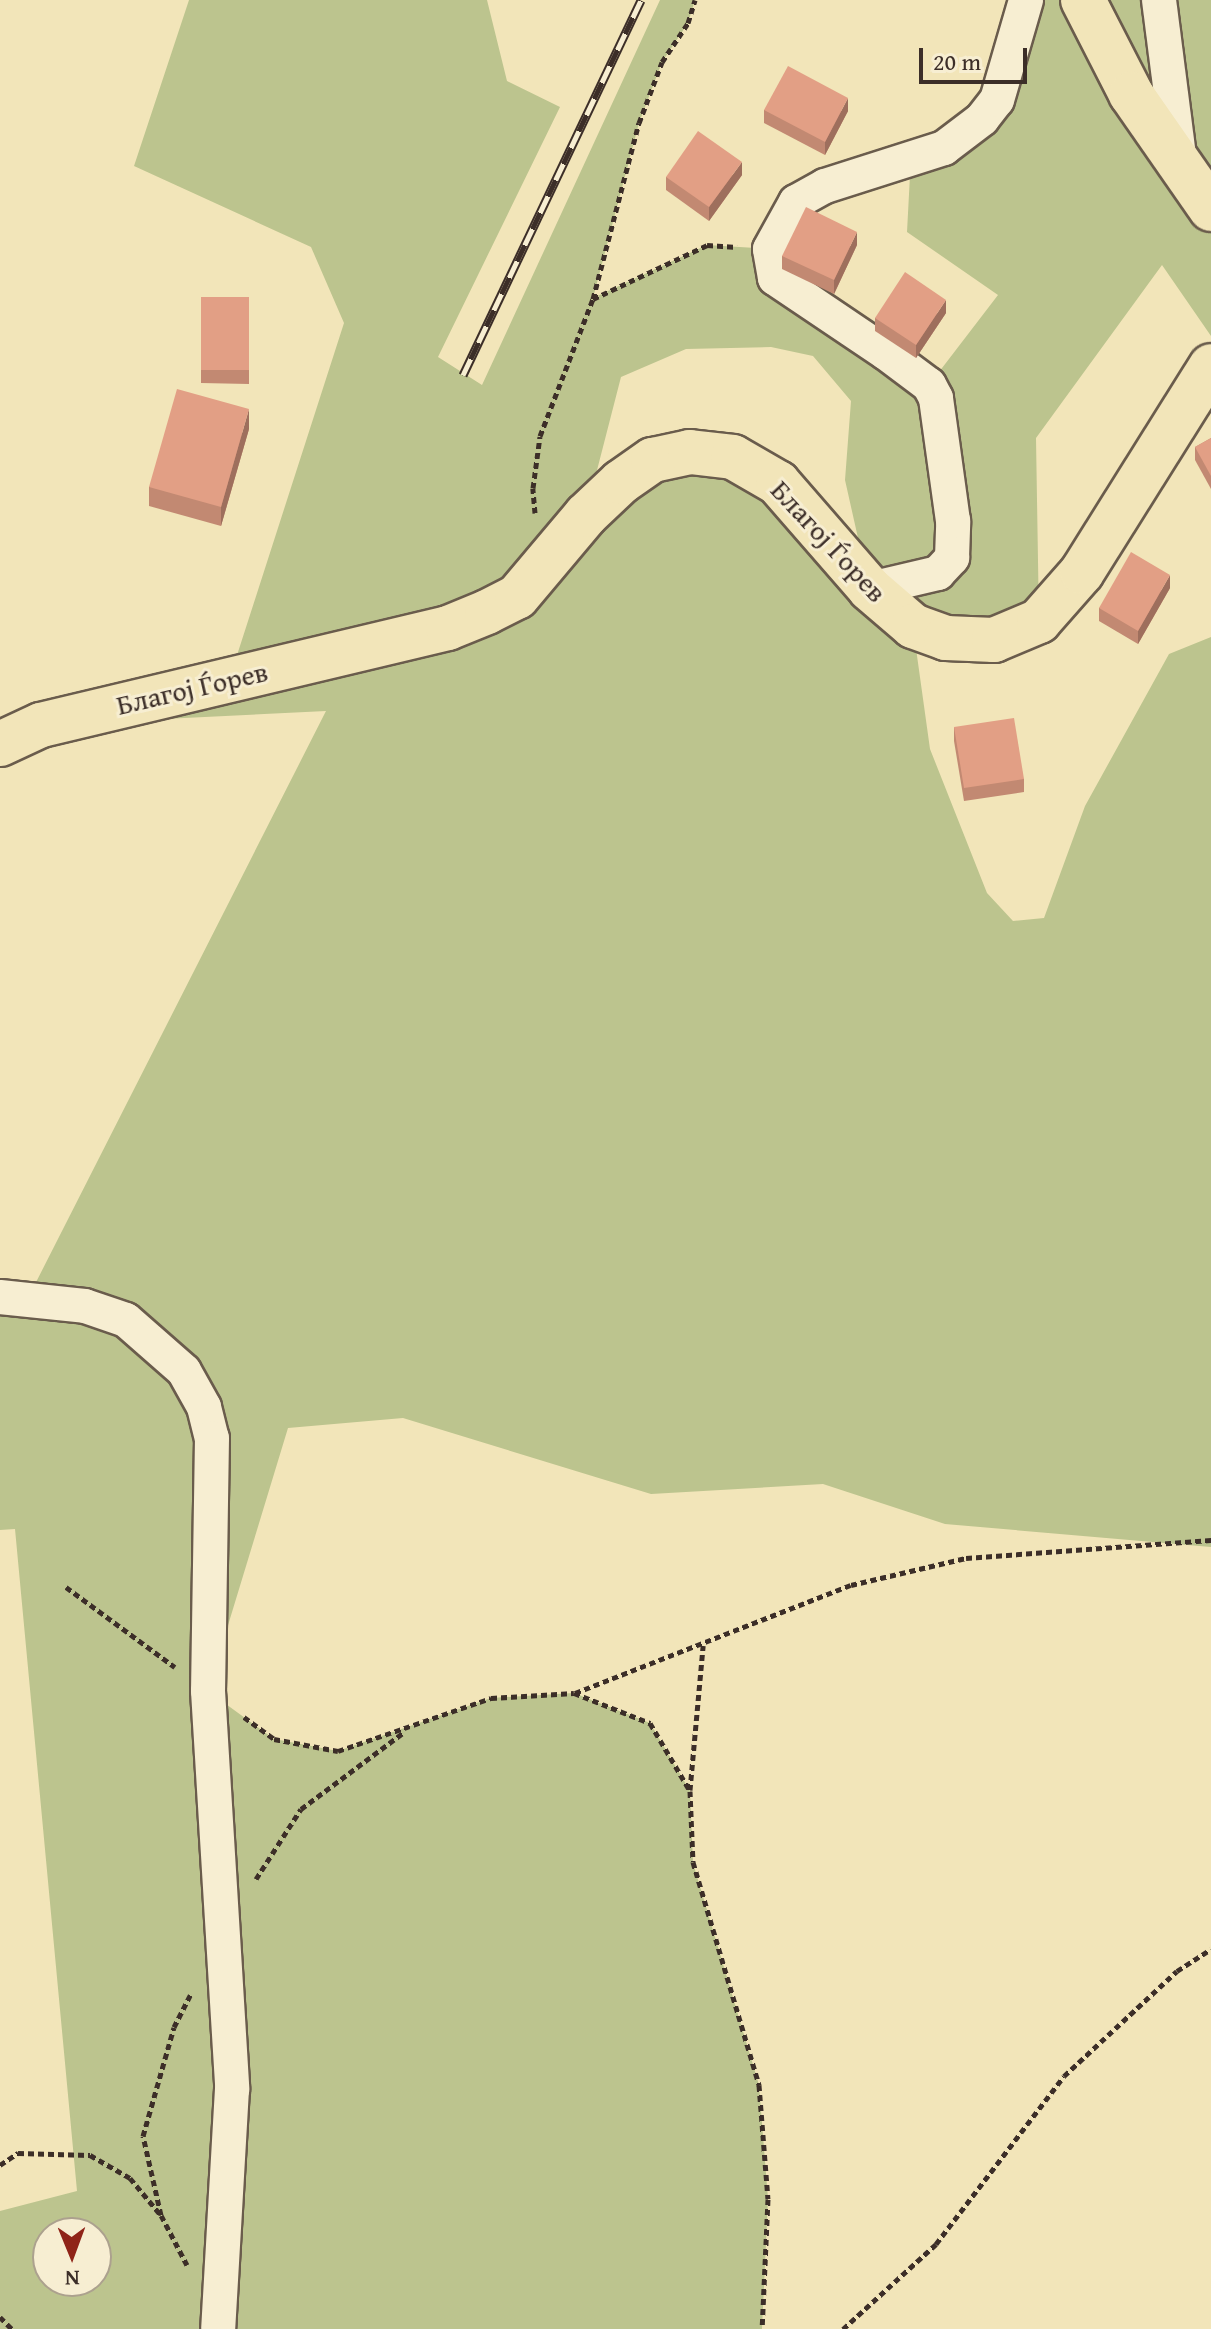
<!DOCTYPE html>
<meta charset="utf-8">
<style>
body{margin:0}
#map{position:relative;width:1211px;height:2329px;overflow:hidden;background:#f2e5b9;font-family:"Gentium Book Plus",serif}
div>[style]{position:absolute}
.green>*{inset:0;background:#bcc48e}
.path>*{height:5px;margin-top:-2.5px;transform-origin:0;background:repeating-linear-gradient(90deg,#3c2e28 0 6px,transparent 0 10px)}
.roads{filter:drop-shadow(2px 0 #6a5c4c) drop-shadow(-2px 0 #6a5c4c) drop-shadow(0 2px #6a5c4c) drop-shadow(0 -2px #6a5c4c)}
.minor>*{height:34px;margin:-17px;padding:0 17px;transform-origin:17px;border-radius:17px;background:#f7eed2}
.major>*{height:44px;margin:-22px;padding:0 22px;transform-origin:22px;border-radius:22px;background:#f2e5b9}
.rail>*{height:9px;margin-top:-4.5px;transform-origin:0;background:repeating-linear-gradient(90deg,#f7eed2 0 18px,#3c2e28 0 36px);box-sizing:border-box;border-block:2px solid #3c2e28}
.wall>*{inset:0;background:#c28972}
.shaded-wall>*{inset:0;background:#9e6f5d}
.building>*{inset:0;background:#e29f85}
span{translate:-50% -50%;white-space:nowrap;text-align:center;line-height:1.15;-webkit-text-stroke:6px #f7eed2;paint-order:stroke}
.street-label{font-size:28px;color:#3c2e28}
.north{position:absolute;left:32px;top:2217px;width:80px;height:80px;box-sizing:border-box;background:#f7eed2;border:2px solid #aca18e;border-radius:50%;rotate:179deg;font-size:22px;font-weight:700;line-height:32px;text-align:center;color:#3c2e28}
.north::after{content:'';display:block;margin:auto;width:28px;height:36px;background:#8f2418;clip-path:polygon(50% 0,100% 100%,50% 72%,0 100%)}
.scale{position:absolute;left:919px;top:48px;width:108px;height:36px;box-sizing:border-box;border:4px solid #3c2e28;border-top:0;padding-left:10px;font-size:24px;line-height:28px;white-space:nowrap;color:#3c2e28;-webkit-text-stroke:6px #f7eed2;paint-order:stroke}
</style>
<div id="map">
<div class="green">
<div style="clip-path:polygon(evenodd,189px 0,487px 0,507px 81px,560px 107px,438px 357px,482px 385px,660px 0,695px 0,688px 23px,662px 62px,639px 123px,593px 298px,707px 245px,770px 249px,929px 385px,998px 295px,907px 232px,911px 156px,966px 134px,1026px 0,1211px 0,1211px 336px,1162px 265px,1036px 438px,1039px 621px,913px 627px,930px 749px,987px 893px,1013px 921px,1044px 918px,1085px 806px,1169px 654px,1211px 637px,1211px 1547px,945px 1524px,823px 1484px,651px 1494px,403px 1418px,288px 1428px,208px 1691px,274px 1739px,338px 1751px,491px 1698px,574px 1693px,650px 1723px,690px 1791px,693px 1863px,759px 2085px,768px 2199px,762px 2329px,0 2329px,0 2211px,77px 2191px,15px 1529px,0 1530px,0 1297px,28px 1298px,326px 711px,41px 725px,229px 680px,344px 323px,311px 247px,134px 166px,189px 0,771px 347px,813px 356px,851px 401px,845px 480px,869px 587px,733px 457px,690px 452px,586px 513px,621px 377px,686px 349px,771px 347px,189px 0,48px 2233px,96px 2233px,96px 2281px,48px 2281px,48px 2233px)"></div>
</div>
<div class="path">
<div style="left:593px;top:299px;width:126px;rotate:-25.3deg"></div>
<div style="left:707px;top:245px;width:30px;rotate:4deg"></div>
<div style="left:535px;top:513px;width:25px;rotate:-95deg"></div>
<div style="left:533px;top:488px;width:52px;rotate:-82.3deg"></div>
<div style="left:540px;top:436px;width:147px;rotate:-68.9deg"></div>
<div style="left:593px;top:299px;width:182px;rotate:-75.4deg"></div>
<div style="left:639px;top:123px;width:65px;rotate:-69.3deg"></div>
<div style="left:662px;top:62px;width:47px;rotate:-56.3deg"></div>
<div style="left:688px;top:23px;width:24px;rotate:-73deg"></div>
<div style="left:66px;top:1587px;width:135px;rotate:36.3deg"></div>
<div style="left:575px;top:1693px;width:296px;rotate:-21.4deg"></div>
<div style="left:851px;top:1585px;width:118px;rotate:-13.2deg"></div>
<div style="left:966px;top:1558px;width:246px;rotate:-4.2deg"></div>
<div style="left:244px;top:1717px;width:37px;rotate:36deg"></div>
<div style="left:274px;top:1739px;width:65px;rotate:10.6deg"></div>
<div style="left:338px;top:1751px;width:162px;rotate:-19.1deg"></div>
<div style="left:491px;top:1698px;width:83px;rotate:-3.4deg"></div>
<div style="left:574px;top:1693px;width:82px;rotate:21.5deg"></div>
<div style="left:650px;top:1723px;width:79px;rotate:59.5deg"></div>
<div style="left:690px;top:1791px;width:71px;rotate:87.6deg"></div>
<div style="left:693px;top:1862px;width:233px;rotate:73.5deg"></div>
<div style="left:759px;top:2085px;width:114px;rotate:85.5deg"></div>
<div style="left:768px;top:2199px;width:130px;rotate:92.6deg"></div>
<div style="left:690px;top:1790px;width:145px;rotate:-84.8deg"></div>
<div style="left:256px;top:1879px;width:83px;rotate:-57.3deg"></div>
<div style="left:301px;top:1809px;width:127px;rotate:-36.7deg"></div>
<div style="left:0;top:2165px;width:22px;rotate:-34deg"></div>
<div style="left:18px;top:2153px;width:72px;rotate:1.6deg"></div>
<div style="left:90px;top:2155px;width:46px;rotate:29.9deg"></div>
<div style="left:130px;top:2178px;width:47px;rotate:50.2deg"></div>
<div style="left:187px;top:2265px;width:56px;rotate:-117.5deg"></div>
<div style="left:161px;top:2215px;width:81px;rotate:-102.8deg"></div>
<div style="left:143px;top:2136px;width:113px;rotate:-74.1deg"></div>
<div style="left:174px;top:2027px;width:36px;rotate:-63deg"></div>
<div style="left:0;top:2317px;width:17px;rotate:45deg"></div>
<div style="left:843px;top:2329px;width:126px;rotate:-42.4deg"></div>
<div style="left:936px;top:2244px;width:211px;rotate:-52.7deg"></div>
<div style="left:1064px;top:2076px;width:154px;rotate:-42.9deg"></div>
<div style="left:1177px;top:1971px;width:40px;rotate:-32.9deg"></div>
</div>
<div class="roads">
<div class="minor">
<div style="left:1159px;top:0;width:158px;rotate:82.7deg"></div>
<div style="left:870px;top:589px;width:70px;rotate:-13.2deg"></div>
<div style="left:938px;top:573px;width:21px;rotate:-47deg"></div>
<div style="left:952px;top:558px;width:37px;rotate:-88deg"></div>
<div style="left:953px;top:521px;width:124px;rotate:-97.9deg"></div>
<div style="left:936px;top:398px;width:15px;rotate:-118deg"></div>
<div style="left:929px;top:385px;width:54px;rotate:-143.3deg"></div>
<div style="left:886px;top:353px;width:134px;rotate:-146deg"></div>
<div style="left:775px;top:278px;width:29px;rotate:-100deg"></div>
<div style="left:770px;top:249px;width:54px;rotate:-61deg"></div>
<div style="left:796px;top:202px;width:33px;rotate:-29deg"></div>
<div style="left:825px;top:186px;width:125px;rotate:-17.7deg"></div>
<div style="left:944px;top:148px;width:48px;rotate:-37.3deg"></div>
<div style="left:982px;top:119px;width:24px;rotate:-52deg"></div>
<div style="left:997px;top:100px;width:104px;rotate:-73.8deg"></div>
<div style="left:0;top:1297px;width:85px;rotate:6deg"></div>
<div style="left:85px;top:1306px;width:43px;rotate:18.9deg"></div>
<div style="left:126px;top:1320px;width:77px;rotate:41.3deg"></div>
<div style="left:184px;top:1371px;width:41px;rotate:60.9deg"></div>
<div style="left:204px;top:1407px;width:32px;rotate:76deg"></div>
<div style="left:212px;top:1438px;width:253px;rotate:90.9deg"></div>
<div style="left:208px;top:1691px;width:399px;rotate:86.5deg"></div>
<div style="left:232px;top:2089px;width:240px;rotate:93.3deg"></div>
</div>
<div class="major">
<div style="left:1083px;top:0;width:106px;rotate:62.9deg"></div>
<div style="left:1131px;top:94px;width:140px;rotate:55.2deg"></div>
<div style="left:0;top:744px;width:45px;rotate:-24.9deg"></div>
<div style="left:41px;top:725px;width:418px;rotate:-13.4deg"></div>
<div style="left:448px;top:628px;width:42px;rotate:-22.3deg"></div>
<div style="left:487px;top:612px;width:34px;rotate:-27deg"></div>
<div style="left:517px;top:597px;width:107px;rotate:-49.9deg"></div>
<div style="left:586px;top:515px;width:48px;rotate:-43.3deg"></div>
<div style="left:621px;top:482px;width:39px;rotate:-35deg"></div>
<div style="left:653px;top:460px;width:38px;rotate:-12deg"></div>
<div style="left:690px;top:452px;width:43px;rotate:6.6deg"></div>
<div style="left:733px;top:457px;width:52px;rotate:30deg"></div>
<div style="left:778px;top:483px;width:140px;rotate:49deg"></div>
<div style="left:870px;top:589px;width:57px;rotate:40.7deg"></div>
<div style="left:913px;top:626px;width:35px;rotate:20deg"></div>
<div style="left:946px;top:638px;width:48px;rotate:2.4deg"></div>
<div style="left:994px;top:640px;width:49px;rotate:-22.9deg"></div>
<div style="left:1039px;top:621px;width:65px;rotate:-48.7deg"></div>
<div style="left:1082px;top:572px;width:243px;rotate:-57.9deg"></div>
</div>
</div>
<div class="rail">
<div style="left:463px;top:375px;width:415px;rotate:-64.6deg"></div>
</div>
<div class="wall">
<div style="clip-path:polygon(764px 110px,848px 111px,825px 155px,764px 123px)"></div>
<div style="clip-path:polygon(742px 175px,709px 221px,666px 190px,666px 177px)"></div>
<div style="clip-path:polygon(857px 245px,834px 294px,782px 269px,782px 256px)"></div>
<div style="clip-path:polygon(201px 297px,249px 297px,249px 384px,201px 383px)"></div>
<div style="clip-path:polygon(946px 313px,916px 358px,875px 331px,875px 318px)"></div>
<div style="clip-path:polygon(249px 429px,221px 526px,149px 506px,149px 487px)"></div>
<div style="clip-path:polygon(1211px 438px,1211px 489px,1195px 460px,1195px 447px)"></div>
<div style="clip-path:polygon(1170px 588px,1138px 644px,1099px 621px,1099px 608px)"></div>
<div style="clip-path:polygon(954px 727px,1024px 779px,1024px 792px,964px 801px,954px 741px)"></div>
</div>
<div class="shaded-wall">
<div style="clip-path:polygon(848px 98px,848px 111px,825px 155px,825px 142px)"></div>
<div style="clip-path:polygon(742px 162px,742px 175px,709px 221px,709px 207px)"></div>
<div style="clip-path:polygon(857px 232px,857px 245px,834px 294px,834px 280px)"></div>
<div style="clip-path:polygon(946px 300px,946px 313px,916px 358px,916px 345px)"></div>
<div style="clip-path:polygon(249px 409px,249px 429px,221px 526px,221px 507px)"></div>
<div style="clip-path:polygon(1170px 575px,1170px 588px,1138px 644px,1138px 631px)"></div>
</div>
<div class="building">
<div style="clip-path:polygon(788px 66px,848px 98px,825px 142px,764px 110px)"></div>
<div style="clip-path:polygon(698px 131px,742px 162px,709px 207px,666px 177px)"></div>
<div style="clip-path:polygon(806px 207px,857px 232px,834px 280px,782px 256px)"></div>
<div style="clip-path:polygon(905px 272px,946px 300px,916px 345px,875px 318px)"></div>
<div style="clip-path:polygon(201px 297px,249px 297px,249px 370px,201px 370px)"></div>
<div style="clip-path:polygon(177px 389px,249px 409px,221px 507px,149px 487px)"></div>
<div style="clip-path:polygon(1211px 438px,1211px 476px,1195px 447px)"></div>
<div style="clip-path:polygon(1131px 552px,1170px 575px,1138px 631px,1099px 608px)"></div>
<div style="clip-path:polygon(1014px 718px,1024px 779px,964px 788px,954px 727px)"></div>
</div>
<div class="street-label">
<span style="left:829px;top:541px;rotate:47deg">Благој Ѓорев</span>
<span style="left:192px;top:688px;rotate:-13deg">Благој Ѓорев</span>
</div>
<div class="north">N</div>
<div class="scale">20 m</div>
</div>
